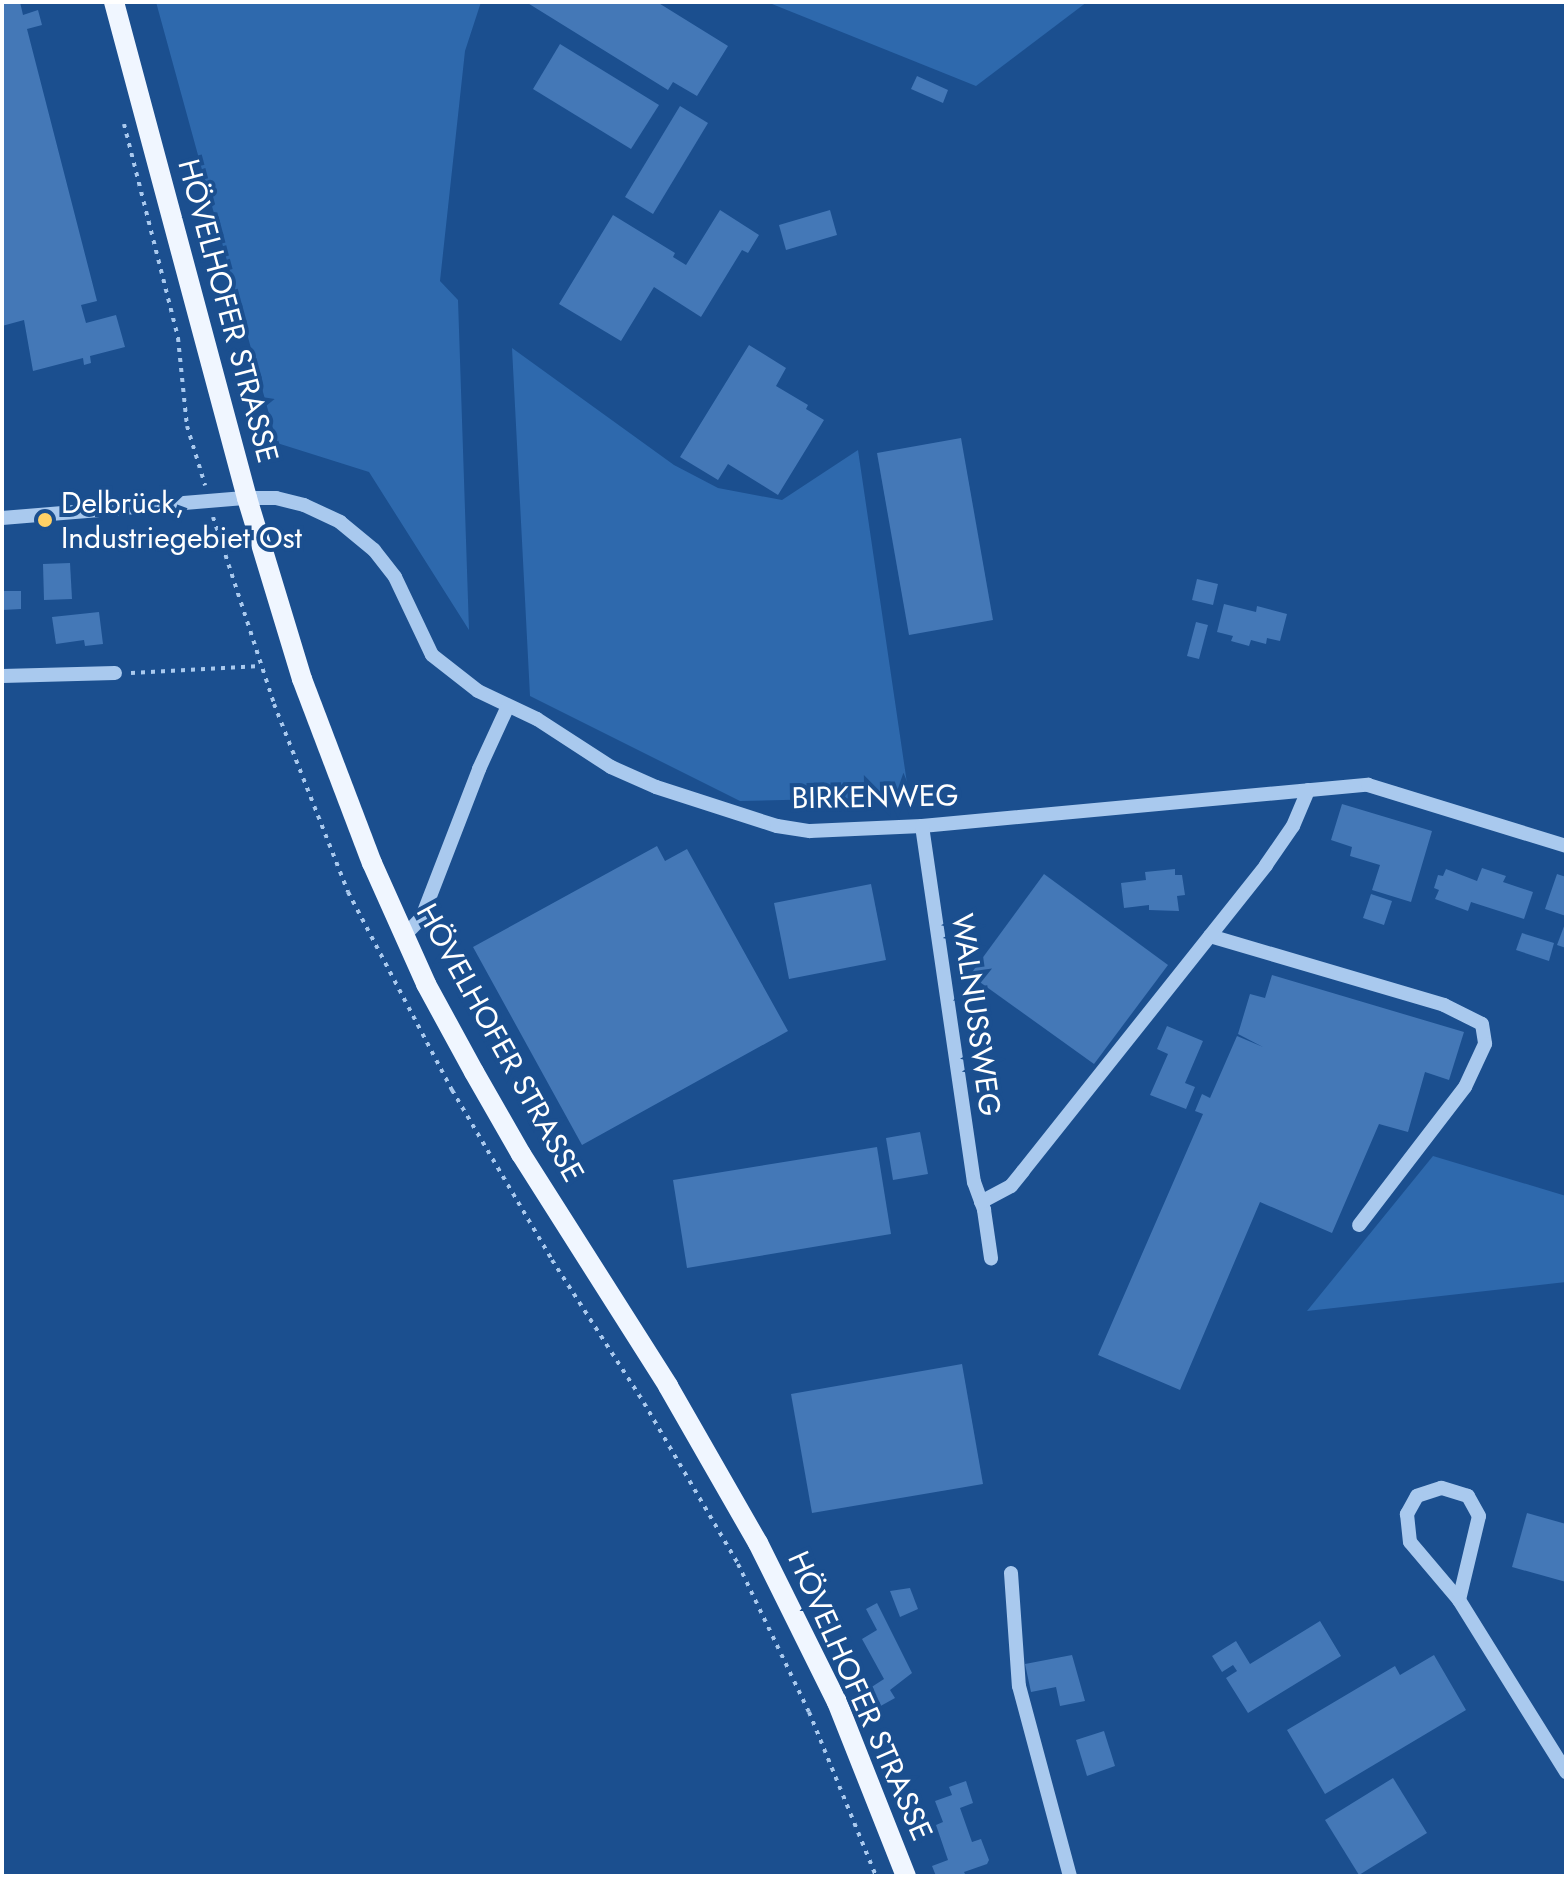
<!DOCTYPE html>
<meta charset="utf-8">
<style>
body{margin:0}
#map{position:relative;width:1568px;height:1878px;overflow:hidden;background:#1b4f8f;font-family:Jost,sans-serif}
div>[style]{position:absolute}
.green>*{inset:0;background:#2e69ad}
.building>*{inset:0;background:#4478b7}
.path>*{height:4px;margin-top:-2px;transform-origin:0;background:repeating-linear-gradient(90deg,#a9c9ee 0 4px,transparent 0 10px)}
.minor>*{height:14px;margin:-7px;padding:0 7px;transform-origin:7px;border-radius:7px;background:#a9c9ee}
.major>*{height:20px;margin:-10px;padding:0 10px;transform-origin:10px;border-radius:10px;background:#f0f6ff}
.dots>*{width:22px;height:22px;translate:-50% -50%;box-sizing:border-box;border:4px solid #1b4f8f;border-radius:50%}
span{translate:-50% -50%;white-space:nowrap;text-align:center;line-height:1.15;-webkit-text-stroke:8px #1b4f8f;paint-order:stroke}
.street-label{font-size:30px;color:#fff}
.poi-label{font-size:30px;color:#fff}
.left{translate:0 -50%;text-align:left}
.frame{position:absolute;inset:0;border:4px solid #fff;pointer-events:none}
</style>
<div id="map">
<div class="green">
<div style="clip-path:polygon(156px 2px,481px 2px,465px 51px,440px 281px,458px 300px,469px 630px,369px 472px,277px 443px)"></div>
<div style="clip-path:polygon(767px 2px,1087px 2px,976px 86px)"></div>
<div style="clip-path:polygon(512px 348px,674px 465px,718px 488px,782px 500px,858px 450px,909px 797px,740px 801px,530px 696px)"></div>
<div style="clip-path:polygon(1433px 1156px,1566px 1196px,1566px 1282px,1307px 1311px)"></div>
</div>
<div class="building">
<div style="clip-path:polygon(2px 2px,20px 2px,23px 15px,38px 10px,42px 25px,27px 29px,97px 301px,81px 305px,86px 323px,116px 315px,125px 347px,90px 356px,91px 363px,84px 365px,83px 358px,33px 371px,24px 320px,2px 326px)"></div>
<div style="clip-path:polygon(526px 2px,657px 2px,728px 46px,697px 96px,673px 82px,668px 90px)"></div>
<div style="clip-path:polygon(560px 44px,659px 105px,631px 149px,533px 89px)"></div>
<div style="clip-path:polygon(917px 76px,948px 90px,943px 103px,911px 89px)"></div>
<div style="clip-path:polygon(680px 106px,708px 123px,653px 214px,625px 197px)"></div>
<div style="clip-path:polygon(720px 210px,759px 235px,748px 253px,742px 250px,701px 317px,654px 287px,621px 341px,559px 304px,613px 215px,675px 253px,673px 257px,686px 265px)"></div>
<div style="clip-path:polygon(830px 210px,837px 235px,786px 250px,779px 225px)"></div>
<div style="clip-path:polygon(749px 345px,786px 368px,776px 386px,808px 405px,806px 409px,824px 420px,778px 495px,728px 464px,718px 480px,680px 457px)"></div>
<div style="clip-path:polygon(961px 438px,993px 620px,909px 635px,877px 453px)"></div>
<div style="clip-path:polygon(70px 563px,72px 599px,44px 600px,43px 564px)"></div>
<div style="clip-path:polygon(1197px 579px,1218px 584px,1213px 605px,1192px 600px)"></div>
<div style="clip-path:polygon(2px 591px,21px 591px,21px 609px,2px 610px)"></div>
<div style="clip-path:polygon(1224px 604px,1256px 612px,1257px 606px,1287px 614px,1280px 641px,1267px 638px,1266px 644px,1251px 640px,1249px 646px,1231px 641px,1233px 636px,1217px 632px)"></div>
<div style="clip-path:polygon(99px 612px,103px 644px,85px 646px,84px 640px,56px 644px,52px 617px)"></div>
<div style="clip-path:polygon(1196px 622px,1208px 625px,1199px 659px,1187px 656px)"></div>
<div style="clip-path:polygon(1342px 804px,1432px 831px,1411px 902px,1372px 890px,1380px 865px,1350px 856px,1352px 847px,1331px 840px)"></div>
<div style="clip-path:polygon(657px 846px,665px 861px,687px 849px,788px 1031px,582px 1145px,473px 947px)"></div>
<div style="clip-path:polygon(1482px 868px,1506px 876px,1503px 882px,1533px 892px,1524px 919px,1471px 902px,1468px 911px,1435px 899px,1439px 890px,1434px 888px,1438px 875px,1443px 876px,1446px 869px,1477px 881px)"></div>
<div style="clip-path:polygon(1175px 869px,1175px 875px,1182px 875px,1185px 895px,1177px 896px,1179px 911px,1149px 910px,1149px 905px,1124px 908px,1121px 883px,1146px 880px,1145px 872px)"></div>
<div style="clip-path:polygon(1044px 874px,1168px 965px,1094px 1064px,970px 975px)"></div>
<div style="clip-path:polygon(1557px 874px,1566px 877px,1566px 916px,1545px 909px)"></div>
<div style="clip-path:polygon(871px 884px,886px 960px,789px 979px,774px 903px)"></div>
<div style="clip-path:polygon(1371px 894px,1392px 901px,1384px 925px,1363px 918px)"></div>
<div style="clip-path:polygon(1566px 921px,1566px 948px,1557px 945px)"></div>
<div style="clip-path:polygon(1522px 933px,1554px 943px,1549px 961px,1516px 950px)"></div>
<div style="clip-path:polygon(1272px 975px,1464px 1032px,1449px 1080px,1425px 1072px,1408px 1132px,1379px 1124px,1332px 1233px,1260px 1202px,1180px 1390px,1098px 1355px,1203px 1114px,1195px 1111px,1202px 1094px,1210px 1098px,1237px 1036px,1263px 1047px,1238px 1034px,1250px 994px,1265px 998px)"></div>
<div style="clip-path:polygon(1167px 1026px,1203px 1041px,1185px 1083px,1195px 1087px,1186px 1109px,1150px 1095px,1168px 1054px,1157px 1049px)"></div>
<div style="clip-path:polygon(920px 1132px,928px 1174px,893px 1180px,886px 1138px)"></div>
<div style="clip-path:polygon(877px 1147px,891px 1234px,687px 1268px,673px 1180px)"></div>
<div style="clip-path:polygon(962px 1364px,983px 1484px,812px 1513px,791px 1394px)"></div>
<div style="clip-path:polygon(1527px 1513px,1566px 1524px,1566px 1582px,1512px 1567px)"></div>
<div style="clip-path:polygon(910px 1588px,918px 1609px,900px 1617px,890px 1591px)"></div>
<div style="clip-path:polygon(877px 1603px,912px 1673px,890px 1690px,895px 1698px,877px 1708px,867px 1690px,884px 1679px,862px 1639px,877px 1630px,866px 1609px)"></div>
<div style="clip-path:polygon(1320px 1621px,1341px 1656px,1248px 1713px,1226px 1678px,1237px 1671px,1233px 1665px,1222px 1672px,1212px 1656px,1236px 1641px,1250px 1664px)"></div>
<div style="clip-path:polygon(1072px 1655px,1085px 1701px,1060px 1706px,1056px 1687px,1031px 1692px,1025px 1664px)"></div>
<div style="clip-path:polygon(1434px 1655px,1466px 1710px,1325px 1794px,1287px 1730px,1395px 1666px,1400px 1675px)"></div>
<div style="clip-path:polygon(1104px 1731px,1115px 1766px,1087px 1776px,1076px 1740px)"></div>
<div style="clip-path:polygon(1393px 1778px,1427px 1833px,1359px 1875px,1325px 1820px)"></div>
<div style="clip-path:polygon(966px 1781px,973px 1803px,960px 1808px,972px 1842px,981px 1839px,989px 1860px,987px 1864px,964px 1872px,966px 1876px,936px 1876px,932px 1866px,948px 1860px,936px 1825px,943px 1822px,935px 1801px,952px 1795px,949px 1787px)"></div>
</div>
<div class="path">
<div style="left:124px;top:124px;width:221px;rotate:75.8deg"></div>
<div style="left:178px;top:338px;width:88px;rotate:84.2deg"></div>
<div style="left:187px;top:426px;width:62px;rotate:73deg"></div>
<div style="left:213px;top:517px;width:197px;rotate:71.9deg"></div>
<div style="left:274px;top:704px;width:202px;rotate:68.5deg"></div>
<div style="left:348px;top:892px;width:224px;rotate:62.3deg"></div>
<div style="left:452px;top:1090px;width:197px;rotate:59.5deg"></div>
<div style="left:552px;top:1260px;width:170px;rotate:57.2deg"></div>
<div style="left:644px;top:1403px;width:186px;rotate:59.7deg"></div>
<div style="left:738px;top:1564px;width:164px;rotate:64.4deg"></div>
<div style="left:809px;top:1712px;width:177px;rotate:67.8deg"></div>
<div style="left:131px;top:673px;width:130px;rotate:-3.1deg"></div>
</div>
<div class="minor">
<div style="left:2px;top:518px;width:246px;rotate:-4.7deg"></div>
<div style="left:247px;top:498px;width:29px"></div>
<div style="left:276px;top:498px;width:29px;rotate:14deg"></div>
<div style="left:304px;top:505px;width:40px;rotate:25deg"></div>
<div style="left:340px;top:522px;width:44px;rotate:39.5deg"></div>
<div style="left:374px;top:550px;width:34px;rotate:52deg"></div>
<div style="left:395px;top:577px;width:86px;rotate:64.6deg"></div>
<div style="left:432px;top:655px;width:58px;rotate:38deg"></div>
<div style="left:478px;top:691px;width:65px;rotate:25.4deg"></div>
<div style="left:537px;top:719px;width:88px;rotate:33deg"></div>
<div style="left:611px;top:767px;width:49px;rotate:24deg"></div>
<div style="left:656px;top:787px;width:127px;rotate:17.9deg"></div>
<div style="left:777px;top:826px;width:33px;rotate:9deg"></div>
<div style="left:810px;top:831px;width:112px;rotate:-2.6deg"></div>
<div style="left:922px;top:826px;width:448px;rotate:-5.3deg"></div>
<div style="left:1368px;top:785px;width:207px;rotate:17.1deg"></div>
<div style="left:2px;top:676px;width:113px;rotate:-1.5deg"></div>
<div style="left:922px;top:826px;width:360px;rotate:81.7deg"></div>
<div style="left:974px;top:1182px;width:30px;rotate:70deg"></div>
<div style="left:984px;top:1210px;width:49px;rotate:81.7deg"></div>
<div style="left:1210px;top:936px;width:244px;rotate:16.4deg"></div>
<div style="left:1444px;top:1005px;width:42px;rotate:26.6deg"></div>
<div style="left:1482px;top:1024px;width:20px;rotate:81deg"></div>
<div style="left:1485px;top:1044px;width:47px;rotate:114.9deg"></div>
<div style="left:1465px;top:1087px;width:174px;rotate:127.5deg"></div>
<div style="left:403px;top:937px;width:28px;rotate:-46deg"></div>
<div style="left:422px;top:917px;width:159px;rotate:-68.9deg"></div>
<div style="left:479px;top:769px;width:69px;rotate:-65.3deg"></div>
<div style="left:981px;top:1202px;width:34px;rotate:-28deg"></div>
<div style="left:1011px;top:1186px;width:19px;rotate:-51deg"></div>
<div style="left:1023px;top:1171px;width:391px;rotate:-51.5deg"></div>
<div style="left:1266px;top:865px;width:47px;rotate:-55.3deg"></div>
<div style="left:1293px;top:826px;width:39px;rotate:-67deg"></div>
<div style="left:1011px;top:1573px;width:113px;rotate:86deg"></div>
<div style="left:1019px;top:1686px;width:197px;rotate:75deg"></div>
<div style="left:1459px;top:1600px;width:86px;rotate:-76.6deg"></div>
<div style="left:1479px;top:1516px;width:23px;rotate:-119deg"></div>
<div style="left:1468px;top:1496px;width:28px;rotate:-163deg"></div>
<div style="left:1441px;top:1488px;width:25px;rotate:162deg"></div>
<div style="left:1417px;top:1496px;width:21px;rotate:119deg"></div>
<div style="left:1407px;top:1514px;width:28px;rotate:84deg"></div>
<div style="left:1410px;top:1542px;width:76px;rotate:49.8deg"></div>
<div style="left:1459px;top:1600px;width:203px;rotate:58.1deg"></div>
</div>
<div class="major">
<div style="left:114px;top:2px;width:514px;rotate:74.99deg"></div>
<div style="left:247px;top:498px;width:189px;rotate:73.1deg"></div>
<div style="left:302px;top:679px;width:197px;rotate:69.2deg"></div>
<div style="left:372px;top:863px;width:133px;rotate:65.9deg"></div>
<div style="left:426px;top:984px;width:100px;rotate:61.4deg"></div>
<div style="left:474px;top:1072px;width:95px;rotate:60.2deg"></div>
<div style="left:521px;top:1154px;width:275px;rotate:57.6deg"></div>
<div style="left:668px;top:1386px;width:181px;rotate:60.2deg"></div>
<div style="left:758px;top:1543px;width:178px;rotate:63.6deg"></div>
<div style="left:837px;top:1702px;width:187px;rotate:68.4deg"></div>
</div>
<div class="dots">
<div style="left:45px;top:520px;background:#ffd166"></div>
</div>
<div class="street-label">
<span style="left:228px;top:311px;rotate:75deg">HÖVELHOFER STRASSE</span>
<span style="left:875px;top:797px;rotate:-1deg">BIRKENWEG</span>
<span style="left:976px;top:1015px;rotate:82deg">WALNUSSWEG</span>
<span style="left:500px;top:1043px;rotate:61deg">HÖVELHOFER STRASSE</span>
<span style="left:860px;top:1696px;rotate:66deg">HÖVELHOFER STRASSE</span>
</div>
<div class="poi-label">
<span class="left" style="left:61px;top:520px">Delbrück,<br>Industriegebiet Ost</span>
</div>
<div class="frame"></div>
</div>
